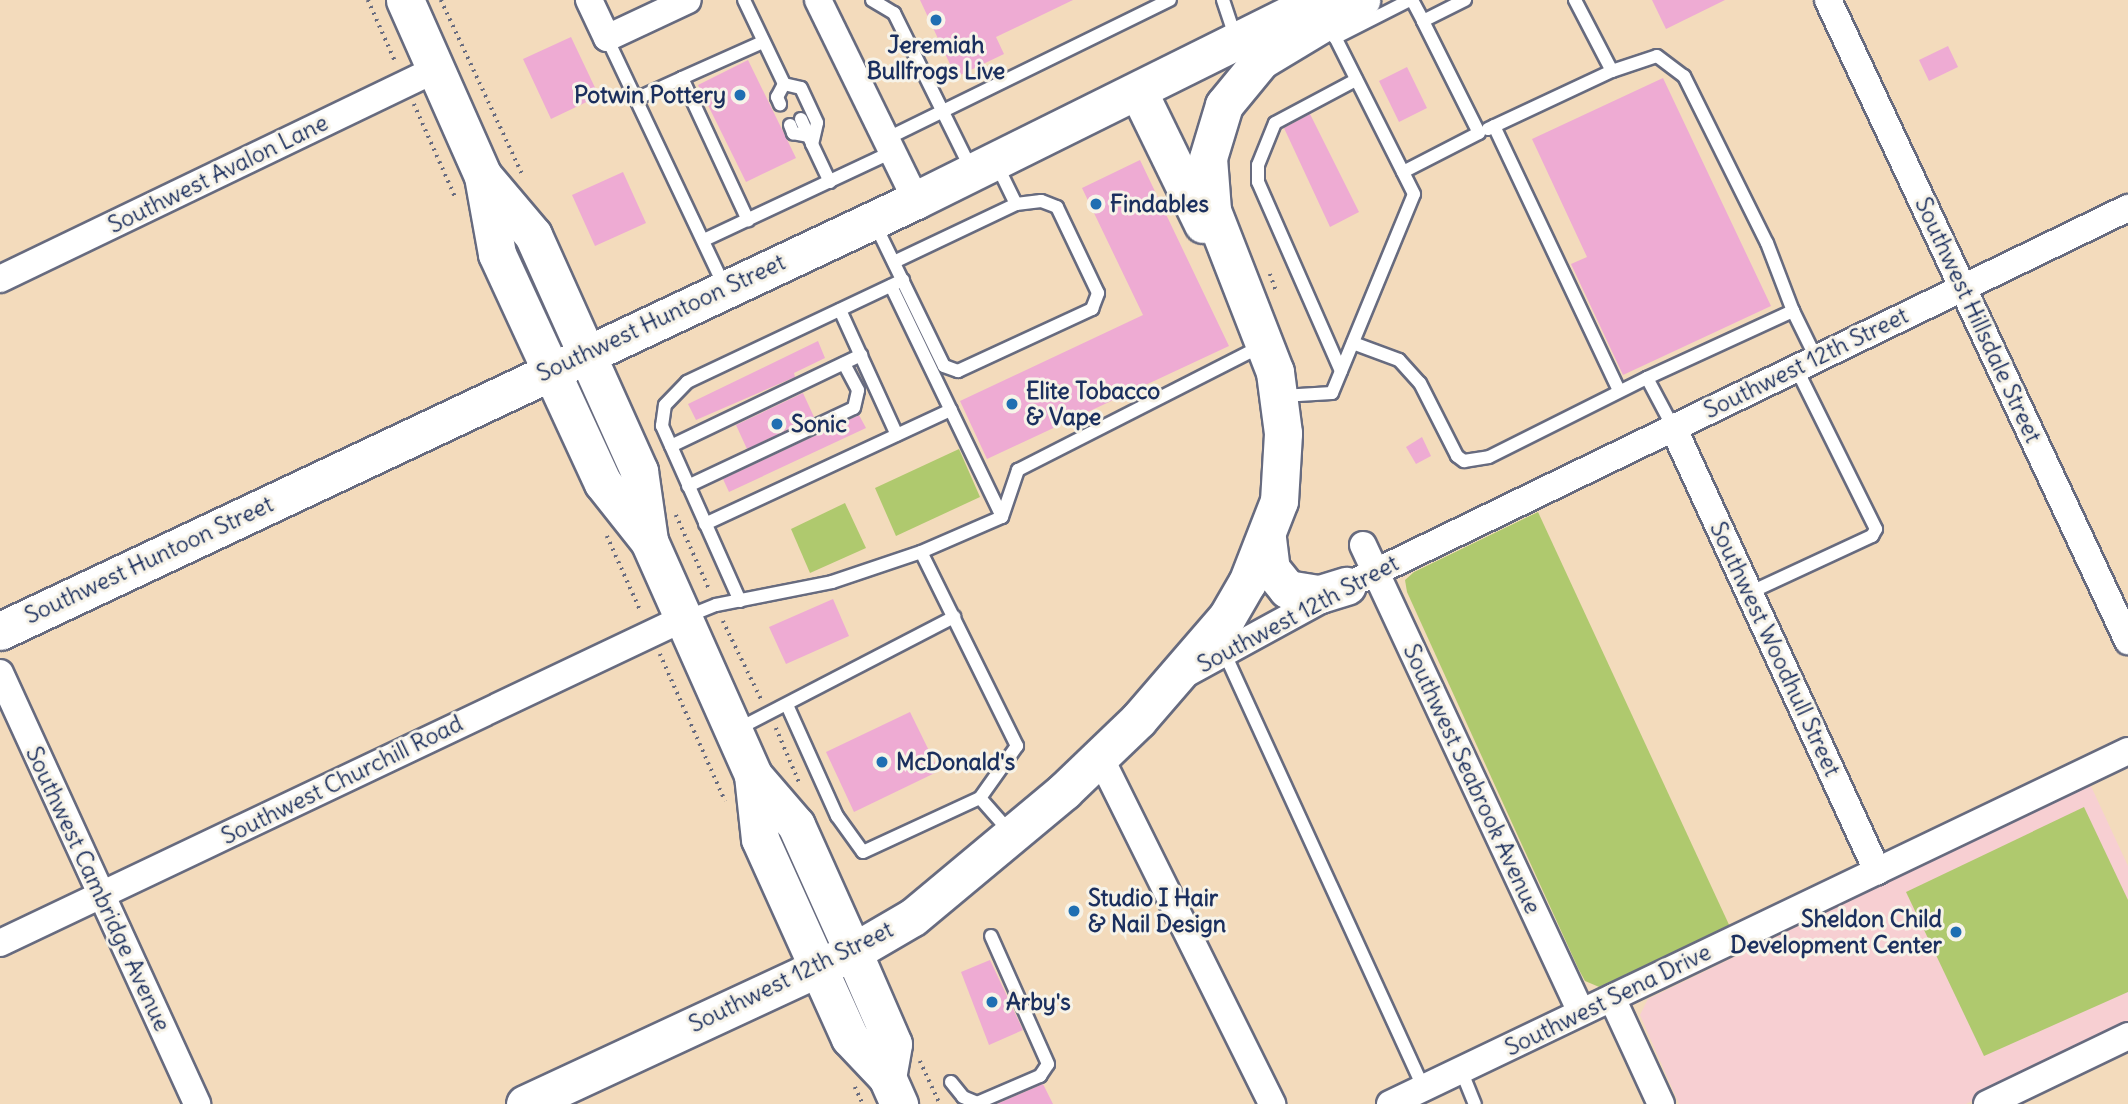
<!DOCTYPE html>
<style>
body{margin:0}
#map{position:relative;width:2128px;height:1104px;overflow:hidden;background:#f3dbbc;font-family:Delius,sans-serif}
div>[style]{position:absolute}
.built>*{inset:0;background:#f7cfd2}
.green>*{inset:0;background:#afc96e}
.building>*{inset:0;background:#eeabd3}
.path>*{height:3.5px;margin-top:-1.75px;transform-origin:0;background:repeating-linear-gradient(90deg,#676b7f 0 2px,transparent 0 7px)}
.roads{filter:drop-shadow(2px 0 #676b7f) drop-shadow(-2px 0 #676b7f) drop-shadow(0 2px #676b7f) drop-shadow(0 -2px #676b7f)}
.service>*{height:12px;margin:-6px;padding:0 6px;transform-origin:6px;border-radius:6px;background:#fff}
.minor>*{height:26px;margin:-13px;padding:0 13px;transform-origin:13px;border-radius:13px;background:#fff}
.secondary>*{height:37px;margin:-18.5px;padding:0 18.5px;transform-origin:18.5px;border-radius:18.5px;background:#fff}
.dots>*{width:19px;height:19px;translate:-50% -50%;box-sizing:border-box;border:4px solid #f7f3e8;border-radius:50%}
span{translate:-50% -50%;white-space:nowrap;text-align:center;line-height:1.15;-webkit-text-stroke:6px #f7f3e8;paint-order:stroke}
.poi-label{font-size:23px;color:#1b2f5e;font-weight:700}
.right{translate:-100% -50%;text-align:right}
.left{translate:0 -50%;text-align:left}
.street-label{font-size:23px;color:#1b2f5e}
</style>
<div id="map">
<div class="built">
<div style="clip-path:polygon(2090px 784px,2128px 866px,2128px 1026px,1966px 1104px,1679px 1104px,1640px 1015px,1648px 999px)"></div>
</div>
<div class="green">
<div style="clip-path:polygon(959px 449px,980px 497px,896px 536px,875px 488px)"></div>
<div style="clip-path:polygon(845px 503px,866px 548px,810px 573px,791px 529px)"></div>
<div style="clip-path:polygon(1538px 512px,1731px 929px,1604px 989px,1585px 981px,1578px 968px,1407px 592px,1405px 580px,1414px 572px)"></div>
<div style="clip-path:polygon(2084px 807px,2128px 900px,2128px 992px,1984px 1056px,1906px 892px)"></div>
</div>
<div class="building">
<div style="clip-path:polygon(920px 0,1073px 0,996px 37px,1004px 54px,956px 77px)"></div>
<div style="clip-path:polygon(1652px 0,1725px 0,1666px 29px)"></div>
<div style="clip-path:polygon(571px 37px,599px 96px,551px 119px,523px 59px)"></div>
<div style="clip-path:polygon(1948px 46px,1958px 67px,1929px 81px,1919px 60px)"></div>
<div style="clip-path:polygon(748px 60px,796px 158px,746px 182px,698px 85px)"></div>
<div style="clip-path:polygon(1407px 67px,1427px 108px,1399px 122px,1379px 81px)"></div>
<div style="clip-path:polygon(1663px 78px,1771px 306px,1623px 375px,1571px 264px,1587px 257px,1532px 139px)"></div>
<div style="clip-path:polygon(1310px 114px,1359px 212px,1330px 227px,1284px 128px)"></div>
<div style="clip-path:polygon(1140px 160px,1229px 346px,987px 459px,960px 401px,1143px 315px,1082px 188px)"></div>
<div style="clip-path:polygon(623px 172px,646px 223px,595px 246px,572px 195px)"></div>
<div style="clip-path:polygon(818px 341px,825px 358px,794px 373px,795px 377px,696px 420px,688px 404px)"></div>
<div style="clip-path:polygon(803px 393px,814px 417px,747px 449px,736px 425px)"></div>
<div style="clip-path:polygon(859px 415px,866px 428px,729px 492px,723px 479px)"></div>
<div style="clip-path:polygon(1422px 437px,1431px 456px,1416px 464px,1406px 447px)"></div>
<div style="clip-path:polygon(833px 599px,849px 636px,786px 664px,769px 627px)"></div>
<div style="clip-path:polygon(910px 712px,939px 771px,854px 812px,826px 752px)"></div>
<div style="clip-path:polygon(990px 960px,1023px 1030px,989px 1045px,961px 972px)"></div>
<div style="clip-path:polygon(1043px 1084px,1053px 1104px,997px 1104px)"></div>
</div>
<div class="path">
<div style="left:368px;top:0;width:67px;rotate:66.1deg"></div>
<div style="left:441px;top:0;width:194px;rotate:65deg"></div>
<div style="left:414px;top:104px;width:104px;rotate:66.1deg"></div>
<div style="left:1270px;top:274px;width:20px;rotate:70deg"></div>
<div style="left:676px;top:515px;width:83px;rotate:65.9deg"></div>
<div style="left:607px;top:536px;width:83px;rotate:65.9deg"></div>
<div style="left:723px;top:621px;width:87px;rotate:64deg"></div>
<div style="left:660px;top:654px;width:161px;rotate:66.1deg"></div>
<div style="left:776px;top:728px;width:59px;rotate:66.9deg"></div>
<div style="left:920px;top:1061px;width:47px;rotate:65.1deg"></div>
<div style="left:855px;top:1087px;width:19px;rotate:65deg"></div>
</div>
<div class="roads">
<div class="service">
<div style="left:744px;top:0;width:93px;rotate:64.5deg"></div>
<div style="left:784px;top:84px;width:15px;rotate:118deg"></div>
<div style="left:777px;top:97px;width:8px;rotate:67deg"></div>
<div style="left:872px;top:0;width:26px;rotate:31deg"></div>
<div style="left:894px;top:13px;width:174px;rotate:63.7deg"></div>
<div style="left:1223px;top:0;width:41px;rotate:71.6deg"></div>
<div style="left:1412px;top:0;width:24px;rotate:62deg"></div>
<div style="left:1423px;top:21px;width:47px;rotate:-26.6deg"></div>
<div style="left:1575px;top:0;width:80px;rotate:62.5deg"></div>
<div style="left:1612px;top:71px;width:47px;rotate:-18.4deg"></div>
<div style="left:1657px;top:56px;width:34px;rotate:37deg"></div>
<div style="left:1684px;top:76px;width:186px;rotate:63.6deg"></div>
<div style="left:1767px;top:243px;width:73px;rotate:69.1deg"></div>
<div style="left:607px;top:38px;width:276px;rotate:64.7deg"></div>
<div style="left:1335px;top:38px;width:84px;rotate:-26.9deg"></div>
<div style="left:682px;top:78px;width:89px;rotate:-24deg"></div>
<div style="left:784px;top:84px;width:17px;rotate:13deg"></div>
<div style="left:801px;top:88px;width:38px;rotate:65deg"></div>
<div style="left:817px;top:123px;width:22px;rotate:103deg"></div>
<div style="left:812px;top:144px;width:42px;rotate:64.7deg"></div>
<div style="left:638px;top:98px;width:48px;rotate:-24.4deg"></div>
<div style="left:682px;top:78px;width:157px;rotate:65.1deg"></div>
<div style="left:801px;top:119px;width:27px;rotate:66deg"></div>
<div style="left:790px;top:125px;width:9px;rotate:69deg"></div>
<div style="left:793px;top:133px;width:15px;rotate:11deg"></div>
<div style="left:1494px;top:126px;width:293px;rotate:64.7deg"></div>
<div style="left:1488px;top:129px;width:137px;rotate:-25.1deg"></div>
<div style="left:886px;top:139px;width:316px;rotate:-26.1deg"></div>
<div style="left:1403px;top:172px;width:85px;rotate:-27.2deg"></div>
<div style="left:1479px;top:133px;width:125px;rotate:-116.6deg"></div>
<div style="left:874px;top:222px;width:160px;rotate:64.1deg"></div>
<div style="left:944px;top:366px;width:15px;rotate:20deg"></div>
<div style="left:958px;top:371px;width:148px;rotate:-24.8deg"></div>
<div style="left:1092px;top:309px;width:17px;rotate:-69deg"></div>
<div style="left:1098px;top:293px;width:95px;rotate:-115.5deg"></div>
<div style="left:1057px;top:207px;width:17px;rotate:-159deg"></div>
<div style="left:1041px;top:201px;width:25px;rotate:173deg"></div>
<div style="left:1016px;top:204px;width:43px;rotate:-116deg"></div>
<div style="left:704px;top:240px;width:208px;rotate:-25.1deg"></div>
<div style="left:894px;top:262px;width:135px;rotate:-25.4deg"></div>
<div style="left:891px;top:286px;width:256px;rotate:64.3deg"></div>
<div style="left:840px;top:310px;width:137px;rotate:65.5deg"></div>
<div style="left:1353px;top:343px;width:49px;rotate:20.3deg"></div>
<div style="left:1399px;top:360px;width:31px;rotate:48deg"></div>
<div style="left:1420px;top:383px;width:82px;rotate:63.1deg"></div>
<div style="left:1457px;top:456px;width:9px;rotate:36deg"></div>
<div style="left:1464px;top:461px;width:25px;rotate:-9deg"></div>
<div style="left:1489px;top:457px;width:177px;rotate:-26.6deg"></div>
<div style="left:1647px;top:378px;width:55px;rotate:62deg"></div>
<div style="left:1341px;top:371px;width:206px;rotate:-113.7deg"></div>
<div style="left:1258px;top:182px;width:17px;rotate:-90deg"></div>
<div style="left:1258px;top:165px;width:45px;rotate:-68deg"></div>
<div style="left:1275px;top:123px;width:92px;rotate:-28deg"></div>
<div style="left:1647px;top:378px;width:161px;rotate:-24.7deg"></div>
<div style="left:1793px;top:311px;width:52px;rotate:63.9deg"></div>
<div style="left:1282px;top:396px;width:50px;rotate:-3.4deg"></div>
<div style="left:1332px;top:393px;width:215px;rotate:-67.6deg"></div>
<div style="left:1414px;top:194px;width:189px;rotate:-116.7deg"></div>
<div style="left:671px;top:446px;width:211px;rotate:-25.6deg"></div>
<div style="left:688px;top:486px;width:183px;rotate:-25.2deg"></div>
<div style="left:854px;top:408px;width:18px;rotate:-77deg"></div>
<div style="left:858px;top:390px;width:30px;rotate:-118deg"></div>
<div style="left:705px;top:524px;width:271px;rotate:-24.9deg"></div>
<div style="left:1749px;top:593px;width:136px;rotate:-24.9deg"></div>
<div style="left:1872px;top:536px;width:8px;rotate:-60deg"></div>
<div style="left:1876px;top:529px;width:180px;rotate:-116.4deg"></div>
<div style="left:740px;top:601px;width:192px;rotate:-114deg"></div>
<div style="left:662px;top:426px;width:21px;rotate:-82deg"></div>
<div style="left:665px;top:405px;width:32px;rotate:-46deg"></div>
<div style="left:687px;top:382px;width:239px;rotate:-25.3deg"></div>
<div style="left:686px;top:617px;width:32px;rotate:-22deg"></div>
<div style="left:716px;top:605px;width:118px;rotate:-11.2deg"></div>
<div style="left:832px;top:582px;width:94px;rotate:-18.6deg"></div>
<div style="left:1224px;top:652px;width:480px;rotate:65.4deg"></div>
<div style="left:787px;top:705px;width:122px;rotate:65.8deg"></div>
<div style="left:837px;top:816px;width:44px;rotate:54.2deg"></div>
<div style="left:863px;top:852px;width:129px;rotate:-24.8deg"></div>
<div style="left:980px;top:798px;width:64px;rotate:-54.6deg"></div>
<div style="left:1017px;top:746px;width:216px;rotate:-116.3deg"></div>
<div style="left:921px;top:552px;width:88px;rotate:-23.4deg"></div>
<div style="left:1002px;top:517px;width:50px;rotate:-71.2deg"></div>
<div style="left:1018px;top:470px;width:273px;rotate:-27deg"></div>
<div style="left:736px;top:730px;width:246px;rotate:-27.4deg"></div>
<div style="left:980px;top:798px;width:45px;rotate:48.6deg"></div>
<div style="left:1461px;top:1070px;width:37px;rotate:68deg"></div>
<div style="left:951px;top:1082px;width:19px;rotate:51deg"></div>
<div style="left:963px;top:1097px;width:15px;rotate:23deg"></div>
<div style="left:977px;top:1103px;width:69px;rotate:-23.2deg"></div>
<div style="left:1040px;top:1076px;width:14px;rotate:-56deg"></div>
<div style="left:1048px;top:1064px;width:140px;rotate:-114deg"></div>
</div>
<div class="minor">
<div style="left:589px;top:0;width:42px;rotate:64.7deg"></div>
<div style="left:607px;top:38px;width:89px;rotate:-25.1deg"></div>
<div style="left:818px;top:0;width:223px;rotate:63.9deg"></div>
<div style="left:1828px;top:0;width:708px;rotate:64.92deg"></div>
<div style="left:0;top:279px;width:484px;rotate:-25.7deg"></div>
<div style="left:1673px;top:427px;width:489px;rotate:65.3deg"></div>
<div style="left:1363px;top:545px;width:515px;rotate:64.98deg"></div>
<div style="left:1189px;top:672px;width:180px;rotate:-28.6deg"></div>
<div style="left:1347px;top:586px;width:868px;rotate:-25.83deg"></div>
<div style="left:0;top:673px;width:474px;rotate:65.4deg"></div>
<div style="left:1099px;top:755px;width:390px;rotate:63.6deg"></div>
<div style="left:0;top:943px;width:757px;rotate:-25.41deg"></div>
<div style="left:1612px;top:998px;width:117px;rotate:65.2deg"></div>
<div style="left:1390px;top:1104px;width:818px;rotate:-25.56deg"></div>
<div style="left:1987px;top:1104px;width:157px;rotate:-25.7deg"></div>
</div>
<div class="secondary">
<div style="left:405px;top:0;width:193px;rotate:66.1deg"></div>
<div style="left:483px;top:176px;width:79px;rotate:79.8deg"></div>
<div style="left:497px;top:254px;width:252px;rotate:65.2deg"></div>
<div style="left:603px;top:483px;width:74px;rotate:51.6deg"></div>
<div style="left:649px;top:541px;width:256px;rotate:66deg"></div>
<div style="left:753px;top:775px;width:66px;rotate:49.3deg"></div>
<div style="left:796px;top:825px;width:139px;rotate:65.8deg"></div>
<div style="left:853px;top:952px;width:100px;rotate:66.5deg"></div>
<div style="left:893px;top:1044px;width:34px;rotate:100deg"></div>
<div style="left:1138px;top:91px;width:148px;rotate:64deg"></div>
<div style="left:484px;top:177px;width:76px;rotate:49.8deg"></div>
<div style="left:533px;top:235px;width:259px;rotate:65.8deg"></div>
<div style="left:639px;top:471px;width:70px;rotate:81.8deg"></div>
<div style="left:1267px;top:538px;width:31px;rotate:83deg"></div>
<div style="left:1271px;top:569px;width:26px;rotate:51deg"></div>
<div style="left:1287px;top:589px;width:33px;rotate:9deg"></div>
<div style="left:1320px;top:594px;width:28px;rotate:-17deg"></div>
<div style="left:0;top:631px;width:1012px;rotate:-25.2deg"></div>
<div style="left:916px;top:200px;width:443px;rotate:-26.4deg"></div>
<div style="left:753px;top:775px;width:64px;rotate:83.8deg"></div>
<div style="left:760px;top:839px;width:218px;rotate:65.7deg"></div>
<div style="left:850px;top:1038px;width:54px;rotate:46.5deg"></div>
<div style="left:887px;top:1077px;width:30px;rotate:66deg"></div>
<div style="left:525px;top:1104px;width:362px;rotate:-24.9deg"></div>
<div style="left:853px;top:952px;width:69px;rotate:-30.3deg"></div>
<div style="left:913px;top:917px;width:197px;rotate:-39.8deg"></div>
<div style="left:1064px;top:791px;width:103px;rotate:-43.8deg"></div>
<div style="left:1138px;top:720px;width:136px;rotate:-49.2deg"></div>
<div style="left:1227px;top:617px;width:39px;rotate:-60deg"></div>
<div style="left:1247px;top:583px;width:88px;rotate:-68.7deg"></div>
<div style="left:1279px;top:501px;width:68px;rotate:-86.6deg"></div>
<div style="left:1283px;top:433px;width:62px;rotate:-97.5deg"></div>
<div style="left:1275px;top:372px;width:174px;rotate:-111.3deg"></div>
<div style="left:1212px;top:210px;width:52px;rotate:-94.4deg"></div>
<div style="left:1208px;top:158px;width:55px;rotate:-73.2deg"></div>
<div style="left:1224px;top:105px;width:58px;rotate:-50.6deg"></div>
<div style="left:1261px;top:60px;width:117px;rotate:-31deg"></div>
</div>
</div>
<div class="dots">
<div style="left:936px;top:20px;background:#1f6fb2"></div>
<div style="left:740px;top:95px;background:#1f6fb2"></div>
<div style="left:1096px;top:204px;background:#1f6fb2"></div>
<div style="left:1012px;top:404px;background:#1f6fb2"></div>
<div style="left:777px;top:424px;background:#1f6fb2"></div>
<div style="left:882px;top:762px;background:#1f6fb2"></div>
<div style="left:1074px;top:911px;background:#1f6fb2"></div>
<div style="left:1956px;top:932px;background:#1f6fb2"></div>
<div style="left:992px;top:1002px;background:#1f6fb2"></div>
</div>
<div class="poi-label">
<span style="left:936px;top:58px">Jeremiah<br>Bullfrogs Live</span>
<span class="right" style="left:726px;top:95px">Potwin Pottery</span>
<span class="left" style="left:1110px;top:204px">Findables</span>
<span class="left" style="left:1026px;top:404px">Elite Tobacco<br>&amp; Vape</span>
<span class="left" style="left:791px;top:424px">Sonic</span>
<span class="left" style="left:896px;top:762px">McDonald's</span>
<span class="left" style="left:1088px;top:911px">Studio I Hair<br>&amp; Nail Design</span>
<span class="right" style="left:1942px;top:932px">Sheldon Child<br>Development Center</span>
<span class="left" style="left:1006px;top:1002px">Arby's</span>
</div>
<div class="street-label">
<span style="left:218px;top:174px;rotate:-26deg">Southwest Avalon Lane</span>
<span style="left:661px;top:318px;rotate:-25deg">Southwest Huntoon Street</span>
<span style="left:1978px;top:320px;rotate:65deg">Southwest Hillsdale Street</span>
<span style="left:1806px;top:363px;rotate:-26deg">Southwest 12th Street</span>
<span style="left:149px;top:560px;rotate:-25deg">Southwest Huntoon Street</span>
<span style="left:1298px;top:614px;rotate:-28deg">Southwest 12th Street</span>
<span style="left:1775px;top:649px;rotate:65deg">Southwest Woodhull Street</span>
<span style="left:1472px;top:779px;rotate:65deg">Southwest Seabrook Avenue</span>
<span style="left:342px;top:780px;rotate:-26deg">Southwest Churchill Road</span>
<span style="left:98px;top:889px;rotate:65deg">Southwest Cambridge Avenue</span>
<span style="left:791px;top:977px;rotate:-26deg">Southwest 12th Street</span>
<span style="left:1608px;top:1000px;rotate:-26deg">Southwest Sena Drive</span>
</div>
</div>
